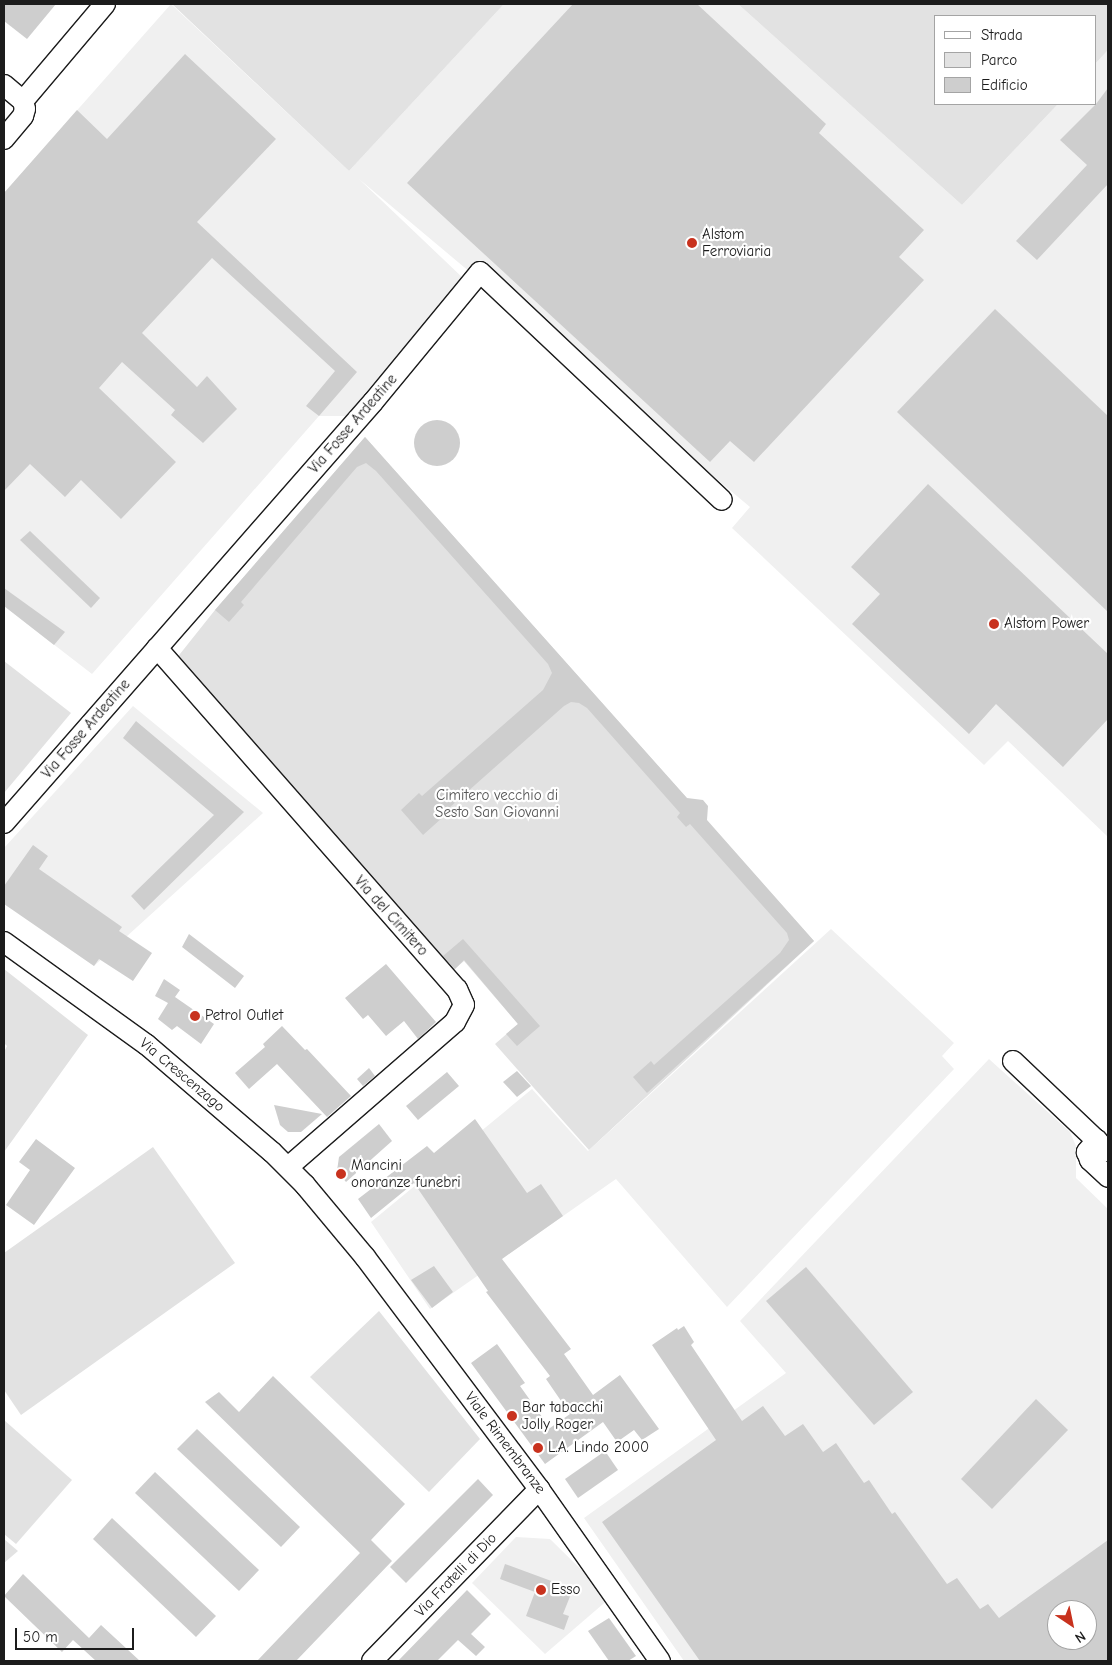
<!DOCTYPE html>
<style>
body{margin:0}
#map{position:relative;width:1112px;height:1665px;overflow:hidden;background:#fff;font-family:"Comic Neue",sans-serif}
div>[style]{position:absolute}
.built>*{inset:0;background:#f0f0f0}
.green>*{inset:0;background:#e2e2e2}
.building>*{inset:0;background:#cecece}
.round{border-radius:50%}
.roads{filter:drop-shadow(1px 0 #1c1c1c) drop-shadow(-1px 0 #1c1c1c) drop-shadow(0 1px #1c1c1c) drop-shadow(0 -1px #1c1c1c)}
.minor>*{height:20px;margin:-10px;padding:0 10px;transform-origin:10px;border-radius:10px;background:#fff}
.dots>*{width:14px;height:14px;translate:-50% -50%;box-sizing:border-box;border:2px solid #fff;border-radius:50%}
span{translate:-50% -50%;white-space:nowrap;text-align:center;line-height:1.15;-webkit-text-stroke:4.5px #fff;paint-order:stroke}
.poi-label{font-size:15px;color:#1c1c1c}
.left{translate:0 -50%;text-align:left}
.street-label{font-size:15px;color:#1c1c1c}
.park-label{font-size:15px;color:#575757}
.frame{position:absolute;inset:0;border:5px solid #1c1c1c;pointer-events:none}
.legend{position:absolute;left:934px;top:15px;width:162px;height:90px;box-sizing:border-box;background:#fff;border:1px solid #a4a4a4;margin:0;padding:6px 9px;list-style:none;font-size:15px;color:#1c1c1c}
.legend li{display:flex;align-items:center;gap:10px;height:25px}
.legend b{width:25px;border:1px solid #a4a4a4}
.north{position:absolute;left:1047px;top:1600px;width:50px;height:50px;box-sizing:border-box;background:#fff;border:1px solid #a4a4a4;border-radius:50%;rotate:146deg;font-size:14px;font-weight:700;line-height:20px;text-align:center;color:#1c1c1c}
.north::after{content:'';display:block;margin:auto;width:18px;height:22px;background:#c8321e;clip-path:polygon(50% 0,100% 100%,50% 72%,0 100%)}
.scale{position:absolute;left:15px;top:1628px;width:119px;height:22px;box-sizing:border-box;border:2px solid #1c1c1c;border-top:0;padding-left:6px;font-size:15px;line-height:18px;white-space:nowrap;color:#1c1c1c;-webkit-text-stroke:4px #fff;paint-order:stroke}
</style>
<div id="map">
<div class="built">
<div style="clip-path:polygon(171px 4px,349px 171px,504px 4px,738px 4px,962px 205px,1058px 104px,1096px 104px,1096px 63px,1108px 50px,1108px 837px,1008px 741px,984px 765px,732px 528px,750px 507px,359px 179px,463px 278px,346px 416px,319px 416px,92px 674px,4px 606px,4px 193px)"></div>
<div style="clip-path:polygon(133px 706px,263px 813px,94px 966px,4px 903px,4px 848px)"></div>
<div style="clip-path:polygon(831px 929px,954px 1043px,942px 1056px,954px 1069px,727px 1307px,616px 1179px,430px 1309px,371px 1222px,532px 1089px,588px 1151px)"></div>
<div style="clip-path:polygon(evenodd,989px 1059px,1070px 1132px,1076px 1146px,1076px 1178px,1108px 1209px,1108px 1661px,684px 1661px,584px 1518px,786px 1373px,740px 1321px,989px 1059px,1057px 1610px,1087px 1610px,1087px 1640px,1057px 1640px,1057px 1610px)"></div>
<div style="clip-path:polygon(516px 1537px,550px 1539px,610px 1598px,545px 1654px,472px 1583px)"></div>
</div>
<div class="green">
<div style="clip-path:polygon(172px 4px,504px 4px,349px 171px)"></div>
<div style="clip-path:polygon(738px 4px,1108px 4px,1108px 50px,1096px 63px,1096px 16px,936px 16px,936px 104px,1058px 104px,962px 205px)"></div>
<div style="clip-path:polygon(365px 437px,814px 941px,589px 1150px,495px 1044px,518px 1024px,464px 961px,451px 972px,176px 659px,215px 610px)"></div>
<div style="clip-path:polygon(4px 661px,71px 713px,4px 793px)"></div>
<div style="clip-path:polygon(4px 969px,88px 1035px,4px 1152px,4px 1052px,7px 1046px,4px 1043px)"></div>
<div style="clip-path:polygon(153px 1147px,235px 1263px,21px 1415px,4px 1390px,4px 1253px)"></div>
<div style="clip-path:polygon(379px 1311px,480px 1439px,429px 1492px,310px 1377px)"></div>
<div style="clip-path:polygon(4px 1420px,72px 1480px,16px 1544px,4px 1534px)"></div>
<div style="clip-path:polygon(4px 1539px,18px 1551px,4px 1563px)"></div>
</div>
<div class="building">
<div style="clip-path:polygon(4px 4px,56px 4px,27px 39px,4px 21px)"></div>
<div style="clip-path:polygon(573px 4px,697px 4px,826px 124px,819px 133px,924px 230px,899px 257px,924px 280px,754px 462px,730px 441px,710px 462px,407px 183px)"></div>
<div style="clip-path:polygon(185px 54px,276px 139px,197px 222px,357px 372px,319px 416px,306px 406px,335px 371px,212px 258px,142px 333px,197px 387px,207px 376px,237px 409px,203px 443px,171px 415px,175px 410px,122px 362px,99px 388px,176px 462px,121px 519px,81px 480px,65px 497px,30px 464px,4px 491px,4px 193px,77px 110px,107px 139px)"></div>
<div style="clip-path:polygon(1108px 88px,1108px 184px,1037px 260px,1016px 241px,1087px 165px,1060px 140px,1096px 104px)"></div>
<div style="clip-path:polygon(995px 309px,1108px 416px,1108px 612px,897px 412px)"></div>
<div class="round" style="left:414px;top:420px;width:46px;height:46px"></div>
<div style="clip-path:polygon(365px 437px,687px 798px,703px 800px,708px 806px,707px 820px,814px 941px,647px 1093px,633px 1077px,651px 1061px,654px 1065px,780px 953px,789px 940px,787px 933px,690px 824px,686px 827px,677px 817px,680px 813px,587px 708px,579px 703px,571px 702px,564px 706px,440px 816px,442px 818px,423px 835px,401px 810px,419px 793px,422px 796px,543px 690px,552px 673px,548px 664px,376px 471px,366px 463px,357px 467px,241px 602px,244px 605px,229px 622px,215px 610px)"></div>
<div style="clip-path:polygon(928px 484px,1108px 654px,1108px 719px,1063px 767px,996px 704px,969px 734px,852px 624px,880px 594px,851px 567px)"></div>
<div style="clip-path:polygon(30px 531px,100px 598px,91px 608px,20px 540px)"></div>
<div style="clip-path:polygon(4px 588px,65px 632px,54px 645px,4px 606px)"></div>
<div style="clip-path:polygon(136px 721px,244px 812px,144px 910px,131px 896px,214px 815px,123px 738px)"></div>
<div style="clip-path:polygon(33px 845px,48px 856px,39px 869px,122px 927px,119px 931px,152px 953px,133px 981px,99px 959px,94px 966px,4px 904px,4px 886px)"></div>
<div style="clip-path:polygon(189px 934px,244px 976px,235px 988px,182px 947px)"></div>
<div style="clip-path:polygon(463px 939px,540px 1026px,517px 1046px,506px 1034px,518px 1024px,464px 960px,455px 969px,443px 956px)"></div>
<div style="clip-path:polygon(386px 964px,436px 1022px,418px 1039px,404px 1021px,386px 1036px,368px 1015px,363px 1019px,345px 998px)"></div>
<div style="clip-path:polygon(164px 979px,180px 990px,175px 997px,214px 1024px,201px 1044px,177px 1026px,172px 1030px,158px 1019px,168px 1003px,155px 996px)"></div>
<div style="clip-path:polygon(282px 1026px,305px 1050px,307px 1049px,351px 1096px,327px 1117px,277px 1064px,249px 1089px,235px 1073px,265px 1047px,263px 1044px)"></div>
<div style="clip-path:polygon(369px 1068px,375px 1076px,363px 1086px,357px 1079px)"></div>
<div style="clip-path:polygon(517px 1071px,531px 1086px,517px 1097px,503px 1082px)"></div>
<div style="clip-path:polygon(447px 1072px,459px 1086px,418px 1120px,406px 1106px)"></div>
<div style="clip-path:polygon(274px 1105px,322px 1114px,301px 1132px,288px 1132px,280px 1125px)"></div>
<div style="clip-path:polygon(475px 1119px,527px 1193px,541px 1184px,563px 1216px,502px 1259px,571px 1349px,564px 1354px,593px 1395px,620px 1375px,659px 1429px,642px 1440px,634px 1430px,617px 1442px,603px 1422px,545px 1464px,471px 1363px,497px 1344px,525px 1383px,520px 1386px,550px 1428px,570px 1414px,546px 1379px,550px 1376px,486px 1292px,488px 1291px,414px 1183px,371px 1218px,358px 1199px,427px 1146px,434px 1153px)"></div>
<div style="clip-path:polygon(379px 1124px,392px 1141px,346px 1182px,337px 1171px,339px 1157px)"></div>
<div style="clip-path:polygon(36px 1139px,75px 1168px,34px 1225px,6px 1205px,30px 1170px,19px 1162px)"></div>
<div style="clip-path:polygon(434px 1266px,453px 1292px,432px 1308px,411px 1280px)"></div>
<div style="clip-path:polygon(806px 1267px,913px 1392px,874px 1425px,766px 1301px)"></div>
<div style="clip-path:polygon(evenodd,684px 1326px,694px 1342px,691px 1345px,742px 1421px,763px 1406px,785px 1436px,803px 1424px,823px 1452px,836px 1443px,864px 1483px,869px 1480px,892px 1514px,895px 1512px,947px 1584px,957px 1578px,980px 1609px,988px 1604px,999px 1618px,1108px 1540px,1108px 1661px,700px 1661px,602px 1522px,716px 1440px,652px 1345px,677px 1328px,678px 1330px,684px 1326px,1057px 1610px,1087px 1610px,1087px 1640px,1057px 1640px,1057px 1610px)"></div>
<div style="clip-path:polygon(273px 1376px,405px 1504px,371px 1540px,392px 1561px,296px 1661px,257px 1661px,360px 1553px,205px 1402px,219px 1392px,239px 1412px)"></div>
<div style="clip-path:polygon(1036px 1399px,1068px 1430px,992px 1509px,961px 1479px)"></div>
<div style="clip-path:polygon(197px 1429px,300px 1527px,281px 1547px,177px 1449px)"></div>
<div style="clip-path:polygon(605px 1451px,618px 1470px,578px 1498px,565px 1479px)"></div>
<div style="clip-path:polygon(155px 1472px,259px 1570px,239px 1591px,135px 1493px)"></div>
<div style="clip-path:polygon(478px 1479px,493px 1495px,406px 1583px,390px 1567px)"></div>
<div style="clip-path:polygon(112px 1518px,216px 1616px,196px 1637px,93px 1539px)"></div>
<div style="clip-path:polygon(505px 1564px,573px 1589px,563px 1614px,569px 1616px,564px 1630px,526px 1616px,535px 1592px,500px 1579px)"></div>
<div style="clip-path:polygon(23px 1574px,89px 1638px,101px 1625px,140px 1661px,96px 1661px,73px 1640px,62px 1652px,4px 1596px)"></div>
<div style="clip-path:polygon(467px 1590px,491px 1614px,471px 1634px,485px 1647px,476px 1656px,458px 1640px,437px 1661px,398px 1661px)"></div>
<div style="clip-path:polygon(609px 1618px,636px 1656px,628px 1661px,609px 1661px,588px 1631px)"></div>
</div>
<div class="roads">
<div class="minor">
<div style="left:4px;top:85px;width:25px;rotate:40deg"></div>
<div style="left:23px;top:101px;width:8px;rotate:76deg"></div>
<div style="left:25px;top:109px;width:7px;rotate:106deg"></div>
<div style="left:23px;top:116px;width:30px;rotate:130deg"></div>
<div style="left:23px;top:101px;width:127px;rotate:-49.8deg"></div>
<div style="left:157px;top:648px;width:454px;rotate:48.7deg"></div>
<div style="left:457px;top:989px;width:17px;rotate:66deg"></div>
<div style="left:464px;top:1005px;width:19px;rotate:118deg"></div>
<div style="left:455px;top:1022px;width:221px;rotate:139deg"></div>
<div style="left:4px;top:823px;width:560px;rotate:-48.77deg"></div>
<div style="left:373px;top:402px;width:168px;rotate:-50.5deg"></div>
<div style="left:480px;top:272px;width:332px;rotate:43.3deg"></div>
<div style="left:4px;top:942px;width:176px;rotate:35.8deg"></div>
<div style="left:147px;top:1045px;width:165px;rotate:40.6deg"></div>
<div style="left:272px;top:1152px;width:47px;rotate:45deg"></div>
<div style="left:305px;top:1185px;width:94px;rotate:50.2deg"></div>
<div style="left:365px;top:1257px;width:290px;rotate:53.1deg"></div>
<div style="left:539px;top:1489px;width:210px;rotate:54.9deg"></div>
<div style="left:1013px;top:1061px;width:131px;rotate:43.5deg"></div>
<div style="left:1097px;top:1140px;width:16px;rotate:130deg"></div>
<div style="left:1087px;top:1152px;width:9px;rotate:69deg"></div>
<div style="left:1090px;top:1160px;width:25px;rotate:43deg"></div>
<div style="left:372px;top:1661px;width:240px;rotate:-45.8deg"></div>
</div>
</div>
<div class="dots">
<div style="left:692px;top:243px;background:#c8321e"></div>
<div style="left:994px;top:624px;background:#c8321e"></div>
<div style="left:195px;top:1016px;background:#c8321e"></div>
<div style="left:341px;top:1174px;background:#c8321e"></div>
<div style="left:512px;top:1416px;background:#c8321e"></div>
<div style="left:538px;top:1448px;background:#c8321e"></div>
<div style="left:541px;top:1590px;background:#c8321e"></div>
</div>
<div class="poi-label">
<span class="left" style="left:702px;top:243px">Alstom<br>Ferroviaria</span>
<span class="left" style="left:1004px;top:624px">Alstom Power</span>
<span class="left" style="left:205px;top:1016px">Petrol Outlet</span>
<span class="left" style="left:351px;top:1174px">Mancini<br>onoranze funebri</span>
<span class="left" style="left:522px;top:1416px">Bar tabacchi<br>Jolly Roger</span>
<span class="left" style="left:548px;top:1448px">L.A. Lindo 2000</span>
<span class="left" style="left:551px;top:1590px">Esso</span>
</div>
<div class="street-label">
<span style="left:353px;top:424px;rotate:-49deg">Via Fosse Ardeatine</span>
<span style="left:86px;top:729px;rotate:-49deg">Via Fosse Ardeatine</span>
<span style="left:391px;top:916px;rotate:48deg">Via del Cimitero</span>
<span style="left:182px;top:1075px;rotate:40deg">Via Crescenzago</span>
<span style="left:505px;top:1443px;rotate:53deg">Viale Rimembranze</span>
<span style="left:456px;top:1575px;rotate:-46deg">Via Fratelli di Dio</span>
</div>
<div class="park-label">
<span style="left:497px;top:804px">Cimitero vecchio di<br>Sesto San Giovanni</span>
</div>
<div class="frame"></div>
<ul class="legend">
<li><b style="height:6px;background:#fff"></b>Strada</li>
<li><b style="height:14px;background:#e2e2e2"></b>Parco</li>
<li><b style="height:14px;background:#cecece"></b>Edificio</li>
</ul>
<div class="north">N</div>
<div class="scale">50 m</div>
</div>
